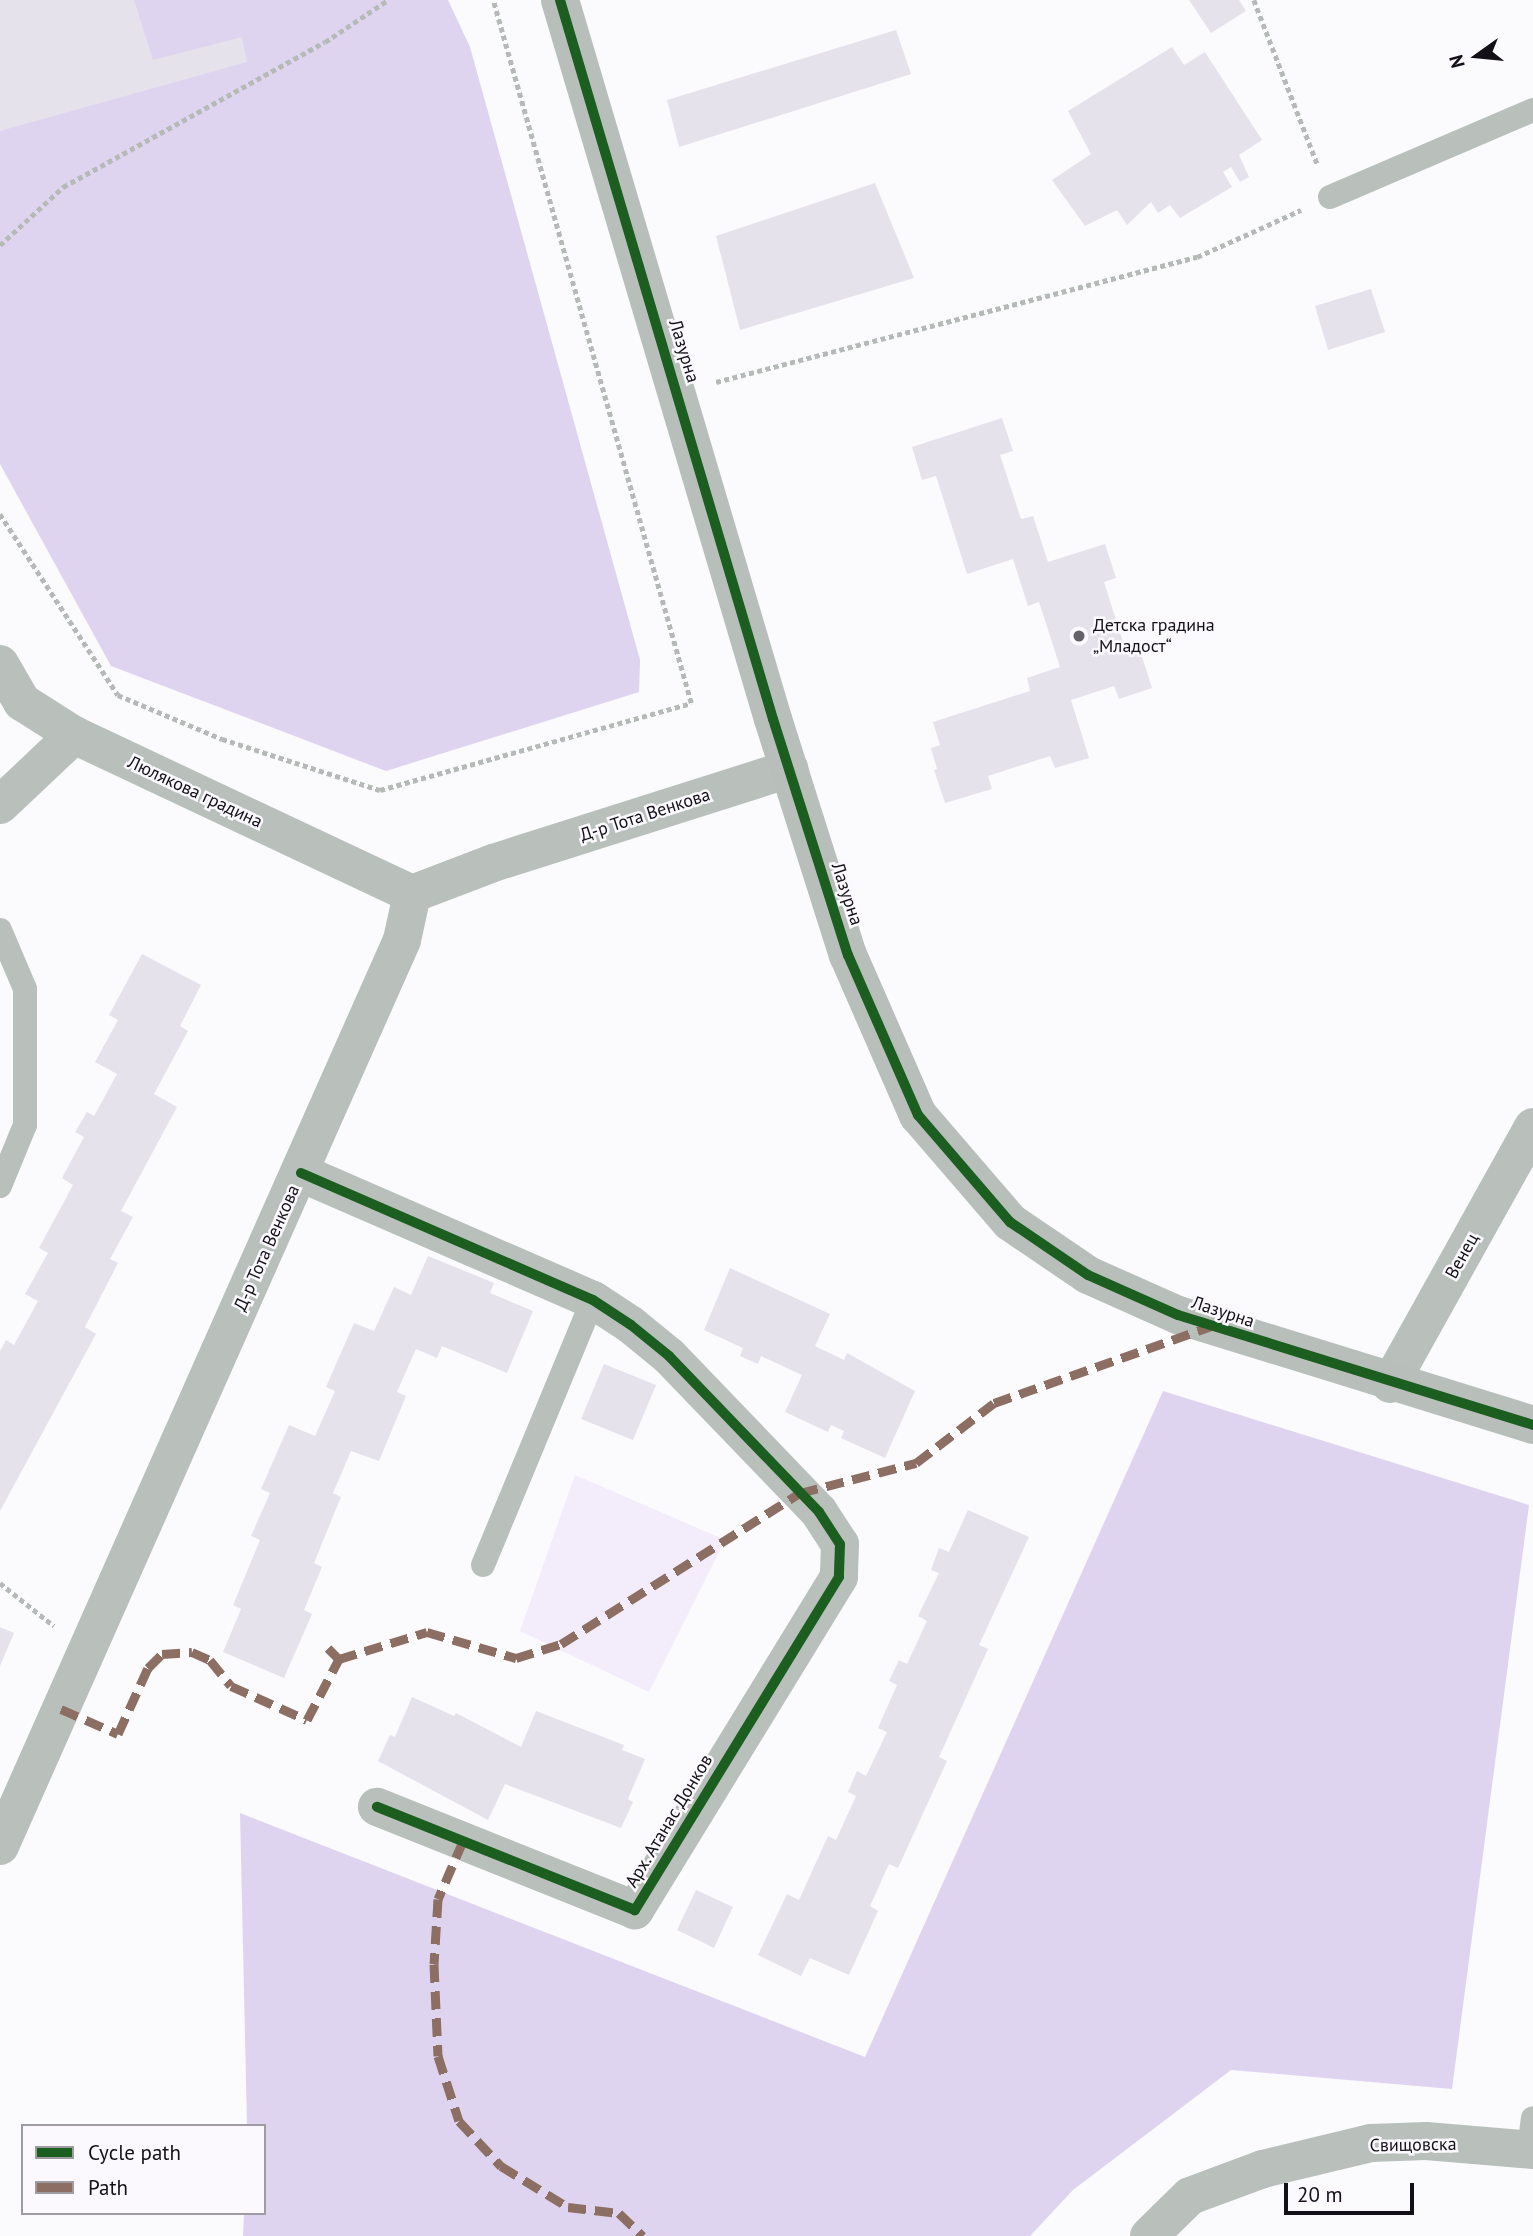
<!DOCTYPE html>
<meta charset="utf-8">
<style>
body{margin:0}
#map{position:relative;width:1533px;height:2236px;overflow:hidden;background:#fbfafd;font-family:"PT Sans",sans-serif}
div>[style]{position:absolute}
.green>*{inset:0;background:#f2ecfb}
.forest>*{inset:0;background:#dfd4ef}
.building>*{inset:0;background:#e6e2ec}
.path>*{height:4.5px;margin-top:-2.25px;transform-origin:0;background:repeating-linear-gradient(90deg,#b5bab7 0 5px,transparent 0 8.5px)}
.lane>*{height:24px;margin:-12px;padding:0 12px;transform-origin:12px;border-radius:12px;background:#b9c0bb}
.street>*{height:38px;margin:-19px;padding:0 19px;transform-origin:19px;border-radius:19px;background:#b9c0bb}
.secondary>*{height:38px;margin:-19px;padding:0 19px;transform-origin:19px;border-radius:19px;background:#b8beba}
.quiet>*{height:9px;margin-top:-4.5px;transform-origin:0;background:repeating-linear-gradient(90deg,#8d6e63 0 18px,transparent 0 27px)}
.cycleway>*{height:10px;margin:-5px;padding:0 5px;transform-origin:5px;border-radius:5px;background:#1b5e20}
.dots>*{width:19px;height:19px;translate:-50% -50%;box-sizing:border-box;border:4px solid #fbf9fe;border-radius:50%}
span{translate:-50% -50%;white-space:nowrap;text-align:center;line-height:1.15;-webkit-text-stroke:5px #fbf9fe;paint-order:stroke}
.street-label{font-size:18px;color:#131018}
.poi-label{font-size:18px;color:#131018}
.left{translate:0 -50%;text-align:left}
.legend{position:absolute;left:21px;top:2124px;width:245px;height:91px;box-sizing:border-box;background:#fbf9fe;border:2px solid #9e9ca2;margin:0;padding:9px 12px;list-style:none;font-size:21px;color:#131018}
.legend li{display:flex;align-items:center;gap:14px;height:35px}
.legend b{width:35px;border:2px solid #9e9ca2}
.north{position:absolute;left:1442px;top:21px;width:70px;height:70px;-webkit-text-stroke:5px #fbf9fe;paint-order:stroke;rotate:255deg;font-size:19px;font-weight:700;line-height:28px;text-align:center;color:#131018}
.north::after{content:'';display:block;margin:auto;width:24px;height:32px;background:#131018;clip-path:polygon(50% 0,100% 100%,50% 72%,0 100%)}
.scale{position:absolute;left:1284px;top:2183px;width:130px;height:32px;box-sizing:border-box;border:4px solid #131018;border-top:0;padding-left:9px;font-size:21px;line-height:24px;white-space:nowrap;color:#131018;-webkit-text-stroke:5px #fbf9fe;paint-order:stroke}
</style>
<div id="map">
<div class="green">
<div style="clip-path:polygon(575px 1475px,725px 1540px,649px 1692px,520px 1631px)"></div>
</div>
<div class="forest">
<div style="clip-path:polygon(0 0,448px 0,470px 47px,640px 660px,639px 692px,386px 771px,111px 666px,0 464px)"></div>
<div style="clip-path:polygon(1163px 1391px,1529px 1505px,1452px 2089px,1231px 2070px,1073px 2190px,1030px 2236px,243px 2236px,244px 2213px,264px 2213px,264px 2126px,247px 2126px,240px 1813px,865px 2057px)"></div>
</div>
<div class="building">
<div style="clip-path:polygon(0 0,134px 0,153px 60px,242px 37px,247px 62px,0 131px)"></div>
<div style="clip-path:polygon(1189px 0,1239px 0,1246px 11px,1211px 33px)"></div>
<div style="clip-path:polygon(896px 30px,911px 74px,679px 147px,667px 100px)"></div>
<div style="clip-path:polygon(1172px 47px,1184px 65px,1205px 52px,1262px 140px,1239px 155px,1249px 177px,1240px 182px,1231px 167px,1223px 172px,1232px 187px,1180px 218px,1170px 205px,1158px 213px,1151px 202px,1127px 225px,1117px 210px,1085px 226px,1052px 180px,1091px 154px,1068px 111px)"></div>
<div style="clip-path:polygon(875px 183px,914px 278px,740px 330px,716px 236px)"></div>
<div style="clip-path:polygon(1371px 289px,1385px 332px,1328px 350px,1315px 306px)"></div>
<div style="clip-path:polygon(1002px 418px,1013px 451px,1000px 455px,1021px 519px,1033px 516px,1048px 562px,1105px 544px,1116px 578px,1104px 582px,1124px 645px,1137px 641px,1152px 688px,1119px 699px,1114px 686px,1071px 700px,1089px 758px,1055px 768px,1050px 756px,988px 776px,992px 789px,945px 803px,934px 770px,937px 769px,931px 748px,940px 745px,933px 722px,1030px 691px,1027px 678px,1060px 667px,1039px 602px,1028px 606px,1013px 559px,967px 574px,936px 476px,922px 480px,912px 447px)"></div>
<div style="clip-path:polygon(142px 954px,201px 985px,180px 1026px,188px 1031px,154px 1094px,177px 1107px,121px 1211px,133px 1217px,110px 1259px,118px 1263px,85px 1327px,96px 1334px,0 1511px,0 1351px,6px 1340px,14px 1345px,38px 1301px,25px 1294px,48px 1253px,39px 1248px,73px 1185px,62px 1178px,84px 1137px,75px 1132px,87px 1112px,94px 1116px,117px 1074px,95px 1062px,118px 1020px,109px 1015px)"></div>
<div style="clip-path:polygon(428px 1256px,494px 1283px,490px 1293px,533px 1311px,507px 1373px,442px 1346px,437px 1358px,416px 1349px,397px 1392px,406px 1396px,379px 1461px,351px 1451px,333px 1493px,341px 1497px,314px 1563px,322px 1567px,304px 1610px,312px 1614px,284px 1678px,223px 1652px,241px 1609px,233px 1605px,260px 1540px,251px 1536px,270px 1493px,261px 1489px,289px 1425px,315px 1436px,335px 1391px,326px 1387px,354px 1323px,374px 1331px,394px 1287px,411px 1295px)"></div>
<div style="clip-path:polygon(730px 1268px,830px 1314px,815px 1346px,844px 1360px,847px 1353px,915px 1391px,885px 1458px,841px 1438px,844px 1431px,831px 1425px,828px 1432px,785px 1412px,802px 1375px,761px 1356px,758px 1364px,740px 1356px,743px 1348px,704px 1330px)"></div>
<div style="clip-path:polygon(604px 1364px,656px 1385px,633px 1440px,581px 1419px)"></div>
<div style="clip-path:polygon(968px 1510px,1029px 1537px,979px 1645px,988px 1649px,939px 1757px,947px 1761px,898px 1868px,889px 1864px,870px 1906px,878px 1911px,849px 1975px,810px 1958px,801px 1976px,758px 1955px,787px 1894px,799px 1900px,828px 1836px,836px 1840px,856px 1796px,848px 1792px,857px 1771px,866px 1776px,887px 1732px,878px 1728px,897px 1685px,889px 1681px,899px 1660px,907px 1664px,927px 1621px,918px 1616px,939px 1573px,931px 1570px,939px 1548px,949px 1552px)"></div>
<div style="clip-path:polygon(0 1627px,14px 1633px,0 1666px)"></div>
<div style="clip-path:polygon(412px 1697px,454px 1716px,456px 1713px,521px 1747px,536px 1711px,624px 1745px,622px 1750px,645px 1759px,628px 1799px,633px 1802px,621px 1828px,505px 1784px,488px 1820px,378px 1761px,390px 1735px,395px 1737px)"></div>
<div style="clip-path:polygon(696px 1890px,733px 1907px,714px 1948px,677px 1930px)"></div>
</div>
<div class="path">
<div style="left:1254px;top:0;width:178px;rotate:68.9deg"></div>
<div style="left:0;top:245px;width:86px;rotate:-42.6deg"></div>
<div style="left:63px;top:187px;width:299px;rotate:-29deg"></div>
<div style="left:325px;top:42px;width:76px;rotate:-33.7deg"></div>
<div style="left:716px;top:382px;width:497px;rotate:-14.6deg"></div>
<div style="left:1197px;top:257px;width:114px;rotate:-24.3deg"></div>
<div style="left:0;top:514px;width:216px;rotate:56.9deg"></div>
<div style="left:118px;top:695px;width:113px;rotate:22.9deg"></div>
<div style="left:222px;top:739px;width:166px;rotate:17.9deg"></div>
<div style="left:380px;top:790px;width:323px;rotate:-15.6deg"></div>
<div style="left:691px;top:703px;width:730px;rotate:-105.73deg"></div>
<div style="left:0;top:1583px;width:69px;rotate:38.5deg"></div>
</div>
<div class="lane">
<div style="left:1330px;top:197px;width:221px;rotate:-23.2deg"></div>
<div style="left:0;top:930px;width:64px;rotate:67deg"></div>
<div style="left:25px;top:989px;width:136px;rotate:90deg"></div>
<div style="left:25px;top:1125px;width:66px;rotate:112.3deg"></div>
<div style="left:483px;top:1565px;width:287px;rotate:-67.5deg"></div>
<div style="left:1529px;top:2150px;width:32px;rotate:-83deg"></div>
</div>
<div class="street">
<div style="left:0;top:664px;width:44px;rotate:59.9deg"></div>
<div style="left:22px;top:702px;width:62px;rotate:32.4deg"></div>
<div style="left:74px;top:735px;width:374px;rotate:25.2deg"></div>
<div style="left:0;top:805px;width:102px;rotate:-43.4deg"></div>
<div style="left:412px;top:894px;width:87px;rotate:-20.9deg"></div>
<div style="left:493px;top:863px;width:311px;rotate:-17.6deg"></div>
<div style="left:301px;top:1173px;width:318px;rotate:23.5deg"></div>
<div style="left:593px;top:1300px;width:45px;rotate:33.3deg"></div>
<div style="left:631px;top:1325px;width:49px;rotate:39.2deg"></div>
<div style="left:669px;top:1356px;width:216px;rotate:46.1deg"></div>
<div style="left:819px;top:1512px;width:38px;rotate:57deg"></div>
<div style="left:840px;top:1544px;width:33px;rotate:92deg"></div>
<div style="left:839px;top:1577px;width:391px;rotate:121.5deg"></div>
<div style="left:635px;top:1910px;width:278px;rotate:-158.2deg"></div>
<div style="left:1390px;top:1384px;width:294px;rotate:-60.9deg"></div>
<div style="left:0;top:1846px;width:991px;rotate:-66.07deg"></div>
<div style="left:402px;top:940px;width:47px;rotate:-77.7deg"></div>
<div style="left:1149px;top:2236px;width:57px;rotate:-44.3deg"></div>
<div style="left:1190px;top:2196px;width:78px;rotate:-20.3deg"></div>
<div style="left:1263px;top:2169px;width:111px;rotate:-13.5deg"></div>
<div style="left:1371px;top:2143px;width:55px;rotate:-2.1deg"></div>
<div style="left:1426px;top:2141px;width:107px;rotate:4.8deg"></div>
</div>
<div class="secondary">
<div style="left:560px;top:0;width:750px;rotate:73.5deg"></div>
<div style="left:773px;top:719px;width:248px;rotate:72.4deg"></div>
<div style="left:848px;top:955px;width:175px;rotate:66.4deg"></div>
<div style="left:918px;top:1115px;width:141px;rotate:49.3deg"></div>
<div style="left:1010px;top:1222px;width:94px;rotate:34.2deg"></div>
<div style="left:1088px;top:1275px;width:98px;rotate:24deg"></div>
<div style="left:1178px;top:1315px;width:372px;rotate:17.2deg"></div>
</div>
<div class="quiet">
<div style="left:328px;top:1648px;width:16px;rotate:45deg"></div>
<div style="left:339px;top:1659px;width:92px;rotate:-17.1deg"></div>
<div style="left:427px;top:1632px;width:93px;rotate:16.3deg"></div>
<div style="left:516px;top:1658px;width:47px;rotate:-17.3deg"></div>
<div style="left:561px;top:1644px;width:283px;rotate:-32.3deg"></div>
<div style="left:800px;top:1493px;width:120px;rotate:-14.5deg"></div>
<div style="left:916px;top:1463px;width:98px;rotate:-37.6deg"></div>
<div style="left:994px;top:1403px;width:230px;rotate:-19.5deg"></div>
<div style="left:61px;top:1709px;width:62px;rotate:23.7deg"></div>
<div style="left:118px;top:1734px;width:72px;rotate:-65.6deg"></div>
<div style="left:148px;top:1668px;width:20px;rotate:-45deg"></div>
<div style="left:162px;top:1654px;width:30px;rotate:-4deg"></div>
<div style="left:192px;top:1652px;width:20px;rotate:24deg"></div>
<div style="left:210px;top:1660px;width:33px;rotate:51deg"></div>
<div style="left:231px;top:1686px;width:83px;rotate:24.1deg"></div>
<div style="left:307px;top:1720px;width:69px;rotate:-62.3deg"></div>
<div style="left:463px;top:1841px;width:63px;rotate:113.3deg"></div>
<div style="left:438px;top:1899px;width:65px;rotate:93.5deg"></div>
<div style="left:434px;top:1964px;width:92px;rotate:87.5deg"></div>
<div style="left:438px;top:2056px;width:68px;rotate:72.1deg"></div>
<div style="left:459px;top:2121px;width:62px;rotate:47deg"></div>
<div style="left:501px;top:2166px;width:79px;rotate:31.5deg"></div>
<div style="left:568px;top:2207px;width:51px;rotate:6.7deg"></div>
<div style="left:619px;top:2213px;width:33px;rotate:44deg"></div>
</div>
<div class="cycleway">
<div style="left:560px;top:0;width:750px;rotate:73.5deg"></div>
<div style="left:773px;top:719px;width:248px;rotate:72.4deg"></div>
<div style="left:848px;top:955px;width:175px;rotate:66.4deg"></div>
<div style="left:918px;top:1115px;width:141px;rotate:49.3deg"></div>
<div style="left:1010px;top:1222px;width:94px;rotate:34.2deg"></div>
<div style="left:1088px;top:1275px;width:98px;rotate:24deg"></div>
<div style="left:1178px;top:1315px;width:372px;rotate:17.2deg"></div>
<div style="left:301px;top:1173px;width:318px;rotate:23.5deg"></div>
<div style="left:593px;top:1300px;width:45px;rotate:33.3deg"></div>
<div style="left:631px;top:1325px;width:49px;rotate:39.2deg"></div>
<div style="left:669px;top:1356px;width:216px;rotate:46.1deg"></div>
<div style="left:819px;top:1512px;width:38px;rotate:57deg"></div>
<div style="left:840px;top:1544px;width:33px;rotate:92deg"></div>
<div style="left:839px;top:1577px;width:391px;rotate:121.5deg"></div>
<div style="left:635px;top:1910px;width:278px;rotate:-158.2deg"></div>
</div>
<div class="dots">
<div style="left:1079px;top:636px;background:#646268"></div>
</div>
<div class="street-label">
<span style="left:684px;top:351px;rotate:73deg">Лазурна</span>
<span style="left:195px;top:792px;rotate:25deg">Люлякова градина</span>
<span style="left:645px;top:815px;rotate:-18deg">Д-р Тота Венкова</span>
<span style="left:847px;top:894px;rotate:72deg">Лазурна</span>
<span style="left:267px;top:1248px;rotate:-66deg">Д-р Тота Венкова</span>
<span style="left:1462px;top:1256px;rotate:-61deg">Венец</span>
<span style="left:1223px;top:1312px;rotate:18deg">Лазурна</span>
<span style="left:669px;top:1821px;rotate:-59deg">Арх. Атанас Донков</span>
<span style="left:1413px;top:2145px;rotate:-1deg">Свищовска</span>
</div>
<div class="poi-label">
<span class="left" style="left:1093px;top:636px">Детска градина<br>„Младост“</span>
</div>
<ul class="legend">
<li><b style="height:9px;background:#1b5e20"></b>Cycle path</li>
<li><b style="height:9px;background:#8d6e63"></b>Path</li>
</ul>
<div class="north">N</div>
<div class="scale">20 m</div>
</div>
